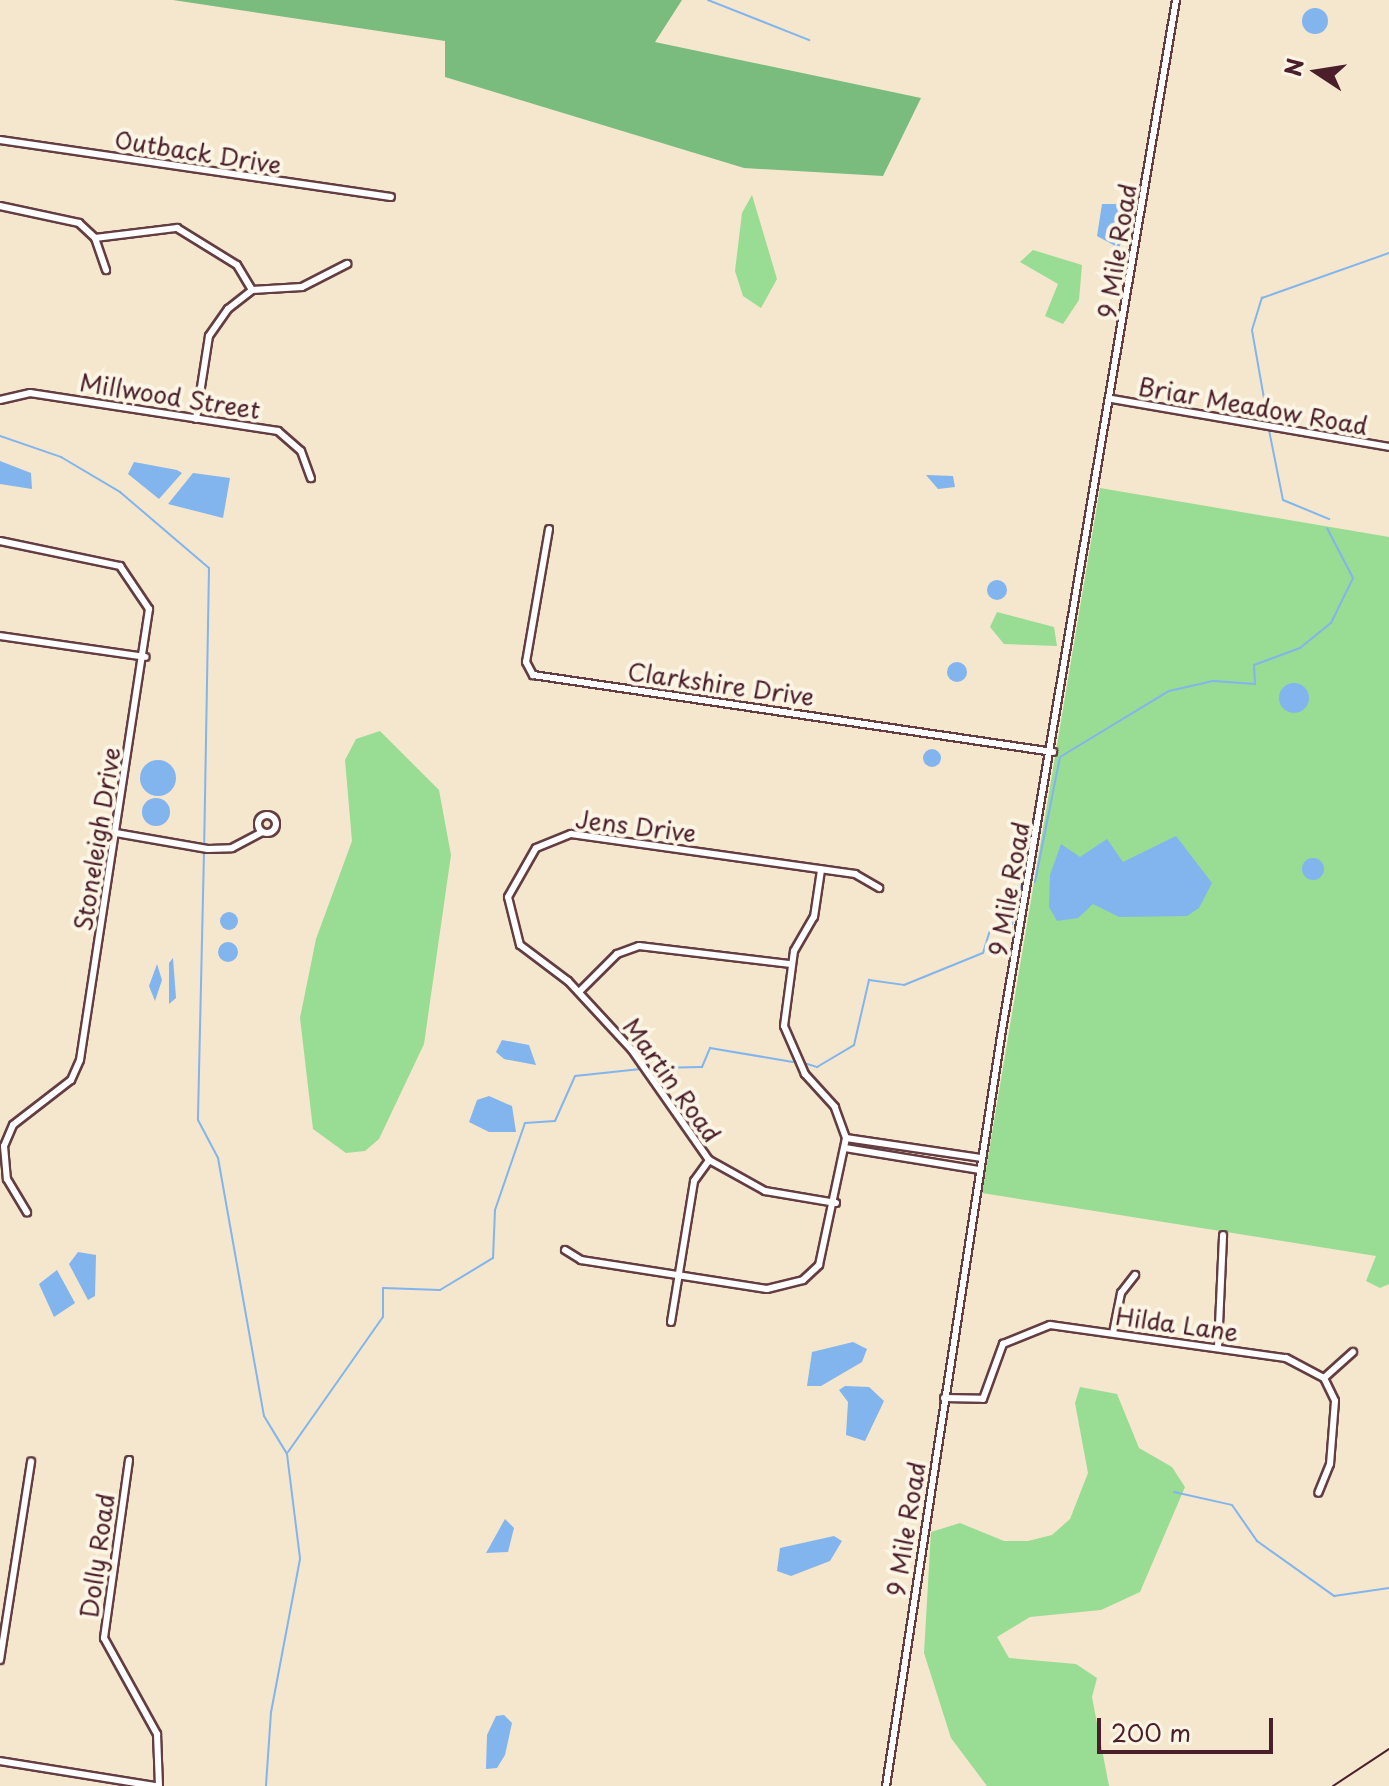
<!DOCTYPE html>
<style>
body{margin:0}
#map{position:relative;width:1389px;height:1786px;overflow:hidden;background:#f4e7cd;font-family:"Playpen Sans",sans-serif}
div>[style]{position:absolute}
.green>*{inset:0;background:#99dc94}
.forest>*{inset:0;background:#7abc7e}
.water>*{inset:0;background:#82b4ee}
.round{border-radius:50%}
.stream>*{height:2px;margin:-1px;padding:0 1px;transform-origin:1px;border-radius:1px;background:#82b4ee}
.roads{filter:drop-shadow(2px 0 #643d43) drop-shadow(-2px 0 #643d43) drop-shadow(0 2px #643d43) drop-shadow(0 -2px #643d43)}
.minor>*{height:6px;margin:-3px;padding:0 3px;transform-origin:3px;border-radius:3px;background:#fff}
.minor>.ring{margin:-3px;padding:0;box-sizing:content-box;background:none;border:6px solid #fff;border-radius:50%}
.rail>*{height:2px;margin:-1px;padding:0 1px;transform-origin:1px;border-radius:1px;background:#4a1f2b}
span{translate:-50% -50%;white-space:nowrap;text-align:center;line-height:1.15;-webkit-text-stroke:8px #fcf5e5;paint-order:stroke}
.street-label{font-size:24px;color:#4a1f2b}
.north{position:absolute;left:1277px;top:32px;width:80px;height:80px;-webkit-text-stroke:6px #fcf5e5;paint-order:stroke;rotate:282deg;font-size:22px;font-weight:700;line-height:32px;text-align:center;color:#4a1f2b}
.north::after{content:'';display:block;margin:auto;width:28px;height:36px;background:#4a1f2b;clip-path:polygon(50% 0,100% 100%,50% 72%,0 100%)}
.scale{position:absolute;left:1097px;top:1718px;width:176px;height:36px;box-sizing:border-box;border:4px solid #4a1f2b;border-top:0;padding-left:10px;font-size:24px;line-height:28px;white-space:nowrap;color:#4a1f2b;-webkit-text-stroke:6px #fcf5e5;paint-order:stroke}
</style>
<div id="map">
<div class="green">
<div style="clip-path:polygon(752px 195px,777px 279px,761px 308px,743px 296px,735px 271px,742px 213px)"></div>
<div style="clip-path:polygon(1033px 250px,1082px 265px,1079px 300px,1063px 324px,1045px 316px,1058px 284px,1020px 262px)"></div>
<div style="clip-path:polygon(1100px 488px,1389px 537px,1389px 1284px,1380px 1288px,1366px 1281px,1376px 1256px,982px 1193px)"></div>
<div style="clip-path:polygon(997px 612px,1054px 627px,1057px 646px,1004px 644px,990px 627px)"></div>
<div style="clip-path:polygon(380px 731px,439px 790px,451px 855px,424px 1044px,379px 1139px,365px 1151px,346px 1153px,313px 1129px,300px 1018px,316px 939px,352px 841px,345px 760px,356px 739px)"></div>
<div style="clip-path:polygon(1080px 1387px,1117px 1394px,1139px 1448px,1172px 1467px,1185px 1487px,1140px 1592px,1101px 1610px,1030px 1617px,997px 1637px,1009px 1658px,1076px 1664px,1097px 1678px,1092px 1697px,1109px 1786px,987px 1786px,951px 1738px,924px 1653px,931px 1532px,960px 1523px,1004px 1541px,1028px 1541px,1052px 1535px,1070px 1519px,1088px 1473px,1075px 1403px)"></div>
</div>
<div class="forest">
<div style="clip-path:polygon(173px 0,682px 0,655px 42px,921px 98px,883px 176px,744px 168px,445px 77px,445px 41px)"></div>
</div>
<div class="water">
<div class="round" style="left:1302px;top:8px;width:26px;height:26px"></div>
<div style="clip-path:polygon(1102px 204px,1125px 204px,1135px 212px,1119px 248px,1097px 236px)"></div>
<div style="clip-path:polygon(0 461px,31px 473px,32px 489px,0 484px)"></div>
<div style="clip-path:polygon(134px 462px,177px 470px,182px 473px,159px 499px,128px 474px)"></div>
<div style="clip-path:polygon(193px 473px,230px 478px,223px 518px,168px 504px)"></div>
<div style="clip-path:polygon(926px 475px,953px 476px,955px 487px,938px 489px)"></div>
<div class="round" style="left:987px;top:580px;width:20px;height:20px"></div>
<div class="round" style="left:947px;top:662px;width:20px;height:20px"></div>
<div class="round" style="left:1279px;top:683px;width:30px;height:30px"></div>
<div class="round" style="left:923px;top:749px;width:18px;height:18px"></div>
<div class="round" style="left:140px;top:760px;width:36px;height:36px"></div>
<div class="round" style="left:142px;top:798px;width:28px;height:28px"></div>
<div style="clip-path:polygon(1176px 836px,1212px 883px,1199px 908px,1187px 916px,1119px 917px,1093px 904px,1078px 918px,1057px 921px,1049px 907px,1050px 875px,1061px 844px,1080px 857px,1107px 839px,1123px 862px)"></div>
<div class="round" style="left:1302px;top:858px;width:22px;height:22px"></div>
<div class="round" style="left:220px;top:912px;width:18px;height:18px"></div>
<div class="round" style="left:218px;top:942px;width:20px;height:20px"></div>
<div style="clip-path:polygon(173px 958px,176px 998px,169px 1004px,169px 963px)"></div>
<div style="clip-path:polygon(157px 964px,162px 980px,155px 1001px,149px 986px)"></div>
<div style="clip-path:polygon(502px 1040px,529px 1045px,536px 1065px,504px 1059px,496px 1052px)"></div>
<div style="clip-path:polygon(489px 1096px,512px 1106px,516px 1132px,489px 1132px,469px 1122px,477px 1100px)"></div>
<div style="clip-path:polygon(78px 1252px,96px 1255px,95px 1296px,88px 1300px,69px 1264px)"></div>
<div style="clip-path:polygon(57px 1270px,75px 1303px,54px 1317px,39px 1284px)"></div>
<div style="clip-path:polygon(853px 1342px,867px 1349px,862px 1362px,821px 1386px,807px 1386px,812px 1352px)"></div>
<div style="clip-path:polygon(845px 1386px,869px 1387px,884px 1401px,865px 1441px,846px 1435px,848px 1402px,839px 1390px)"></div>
<div style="clip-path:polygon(505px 1519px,514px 1528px,508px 1552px,486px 1553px)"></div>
<div style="clip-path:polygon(834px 1536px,842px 1541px,830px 1561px,791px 1576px,777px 1571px,780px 1548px)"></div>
<div style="clip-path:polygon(504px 1715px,512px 1723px,505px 1755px,497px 1768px,486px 1769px,487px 1735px,496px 1716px)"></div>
</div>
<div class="stream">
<div style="left:708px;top:0;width:109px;rotate:21.6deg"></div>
<div style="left:1268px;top:421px;width:92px;rotate:-100deg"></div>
<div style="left:1252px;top:330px;width:34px;rotate:-73deg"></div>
<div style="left:1262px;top:298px;width:135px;rotate:-19.5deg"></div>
<div style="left:1269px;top:430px;width:71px;rotate:78.7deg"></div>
<div style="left:1283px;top:500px;width:50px;rotate:22.4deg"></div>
<div style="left:0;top:436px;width:65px;rotate:19deg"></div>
<div style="left:61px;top:457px;width:69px;rotate:30.7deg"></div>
<div style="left:120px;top:492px;width:117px;rotate:40.5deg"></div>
<div style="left:209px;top:568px;width:277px;rotate:91deg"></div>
<div style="left:204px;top:852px;width:268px;rotate:91.3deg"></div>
<div style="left:198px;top:1120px;width:43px;rotate:62.2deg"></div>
<div style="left:218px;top:1158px;width:262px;rotate:79.9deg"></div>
<div style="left:264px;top:1416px;width:44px;rotate:58.8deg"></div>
<div style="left:287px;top:1454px;width:106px;rotate:82.9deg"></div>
<div style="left:300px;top:1559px;width:156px;rotate:100.7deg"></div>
<div style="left:271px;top:1712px;width:74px;rotate:93.9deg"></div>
<div style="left:1035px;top:882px;width:127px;rotate:-78.7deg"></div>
<div style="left:1060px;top:757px;width:127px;rotate:-31.2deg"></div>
<div style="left:1169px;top:691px;width:45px;rotate:-12.8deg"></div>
<div style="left:1213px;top:681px;width:42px;rotate:4.1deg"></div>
<div style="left:1255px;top:684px;width:19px;rotate:-93deg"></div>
<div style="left:1254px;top:665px;width:49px;rotate:-20.3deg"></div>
<div style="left:1300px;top:648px;width:40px;rotate:-39deg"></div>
<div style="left:1331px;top:623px;width:50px;rotate:-63.9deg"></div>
<div style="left:1353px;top:578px;width:56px;rotate:-117.5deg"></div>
<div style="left:804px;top:1063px;width:14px;rotate:17deg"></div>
<div style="left:817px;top:1067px;width:43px;rotate:-30.7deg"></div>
<div style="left:854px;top:1045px;width:67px;rotate:-77deg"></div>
<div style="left:869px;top:980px;width:35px;rotate:8deg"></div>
<div style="left:904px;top:985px;width:85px;rotate:-22.1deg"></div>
<div style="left:983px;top:953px;width:27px;rotate:-73deg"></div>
<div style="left:991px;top:927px;width:21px;rotate:-8deg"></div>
<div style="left:1012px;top:924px;width:45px;rotate:-76deg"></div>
<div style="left:652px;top:1068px;width:50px;rotate:-1.1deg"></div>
<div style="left:702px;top:1067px;width:21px;rotate:-67deg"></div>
<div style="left:710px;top:1048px;width:84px;rotate:9.6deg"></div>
<div style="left:288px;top:1452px;width:165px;rotate:-54.9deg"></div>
<div style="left:383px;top:1317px;width:29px;rotate:-90deg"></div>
<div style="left:383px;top:1288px;width:57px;rotate:2deg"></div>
<div style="left:440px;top:1290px;width:62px;rotate:-31.1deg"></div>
<div style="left:493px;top:1258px;width:48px;rotate:-87.6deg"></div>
<div style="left:495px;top:1210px;width:92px;rotate:-71deg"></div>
<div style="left:525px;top:1123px;width:30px;rotate:-4deg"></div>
<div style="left:555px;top:1121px;width:49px;rotate:-66deg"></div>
<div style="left:575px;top:1076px;width:66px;rotate:-6.1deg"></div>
<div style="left:1174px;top:1492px;width:59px;rotate:12.6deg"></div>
<div style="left:1232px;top:1505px;width:44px;rotate:55.2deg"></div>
<div style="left:1257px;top:1541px;width:95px;rotate:35.5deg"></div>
<div style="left:1334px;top:1596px;width:56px;rotate:-8.3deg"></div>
</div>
<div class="roads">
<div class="minor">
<div style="left:0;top:140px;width:395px;rotate:8.3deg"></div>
<div style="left:0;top:206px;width:81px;rotate:12.1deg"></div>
<div style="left:79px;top:223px;width:22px;rotate:43deg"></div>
<div style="left:95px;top:238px;width:34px;rotate:71deg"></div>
<div style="left:95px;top:238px;width:83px;rotate:-7deg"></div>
<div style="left:177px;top:228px;width:70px;rotate:31.7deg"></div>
<div style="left:237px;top:265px;width:29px;rotate:59deg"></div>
<div style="left:1112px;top:399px;width:281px;rotate:9.8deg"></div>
<div style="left:0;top:400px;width:31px;rotate:-13deg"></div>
<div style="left:30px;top:393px;width:251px;rotate:8.7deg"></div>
<div style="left:278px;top:431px;width:30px;rotate:41deg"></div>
<div style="left:301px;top:451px;width:29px;rotate:70deg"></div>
<div style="left:196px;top:419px;width:84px;rotate:-81.1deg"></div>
<div style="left:209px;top:336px;width:33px;rotate:-55deg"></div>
<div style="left:228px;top:309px;width:31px;rotate:-38deg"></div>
<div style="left:252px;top:290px;width:50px;rotate:-3.4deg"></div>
<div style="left:302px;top:287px;width:51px;rotate:-27.1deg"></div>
<div style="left:549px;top:529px;width:135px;rotate:99.8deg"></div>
<div style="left:526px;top:662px;width:15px;rotate:62deg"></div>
<div style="left:533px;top:675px;width:526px;rotate:8.42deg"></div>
<div style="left:0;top:541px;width:123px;rotate:11.8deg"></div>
<div style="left:120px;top:566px;width:52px;rotate:56deg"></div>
<div style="left:149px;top:609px;width:456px;rotate:98.7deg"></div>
<div style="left:80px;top:1060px;width:22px;rotate:114deg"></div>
<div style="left:71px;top:1080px;width:73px;rotate:142.2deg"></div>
<div style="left:13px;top:1125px;width:23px;rotate:113deg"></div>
<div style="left:4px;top:1146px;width:33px;rotate:85deg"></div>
<div style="left:7px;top:1179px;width:39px;rotate:59deg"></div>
<div style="left:0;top:636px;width:147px;rotate:8.2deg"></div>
<div class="ring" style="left:258px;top:815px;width:12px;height:12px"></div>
<div style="left:116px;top:833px;width:93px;rotate:9.9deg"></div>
<div style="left:208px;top:849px;width:24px;rotate:-2deg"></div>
<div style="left:232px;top:848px;width:34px;rotate:-28deg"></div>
<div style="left:579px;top:992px;width:54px;rotate:-45deg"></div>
<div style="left:617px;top:954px;width:23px;rotate:-20deg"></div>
<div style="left:639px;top:946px;width:153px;rotate:6.8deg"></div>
<div style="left:846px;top:1138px;width:136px;rotate:8.4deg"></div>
<div style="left:845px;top:1148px;width:137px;rotate:9.3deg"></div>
<div style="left:836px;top:1203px;width:72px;rotate:-170.4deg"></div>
<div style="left:765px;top:1191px;width:64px;rotate:-151deg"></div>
<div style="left:709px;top:1160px;width:134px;rotate:-125deg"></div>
<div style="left:632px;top:1050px;width:94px;rotate:-132.8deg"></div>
<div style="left:568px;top:981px;width:60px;rotate:-143.1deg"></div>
<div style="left:520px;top:945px;width:49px;rotate:-104deg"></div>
<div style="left:508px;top:897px;width:56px;rotate:-60.3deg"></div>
<div style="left:536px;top:848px;width:38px;rotate:-22deg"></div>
<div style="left:571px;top:834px;width:287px;rotate:8deg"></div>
<div style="left:855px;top:874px;width:28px;rotate:30deg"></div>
<div style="left:565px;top:1250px;width:19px;rotate:32deg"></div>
<div style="left:581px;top:1260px;width:188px;rotate:8.9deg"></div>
<div style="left:767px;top:1289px;width:37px;rotate:-14deg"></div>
<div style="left:803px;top:1280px;width:22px;rotate:-43deg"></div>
<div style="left:819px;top:1265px;width:130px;rotate:-78deg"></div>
<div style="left:846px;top:1138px;width:33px;rotate:-110deg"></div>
<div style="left:835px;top:1107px;width:45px;rotate:-132.3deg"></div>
<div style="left:805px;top:1074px;width:52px;rotate:-113.6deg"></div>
<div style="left:784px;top:1026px;width:76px;rotate:-82.4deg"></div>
<div style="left:794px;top:951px;width:39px;rotate:-60deg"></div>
<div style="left:814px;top:917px;width:48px;rotate:-81.5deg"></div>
<div style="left:671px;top:1322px;width:143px;rotate:-80.7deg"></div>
<div style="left:694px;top:1181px;width:26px;rotate:-54deg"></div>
<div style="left:1113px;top:1333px;width:41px;rotate:-78.7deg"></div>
<div style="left:1121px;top:1293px;width:23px;rotate:-52deg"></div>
<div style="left:1218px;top:1347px;width:112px;rotate:-87.4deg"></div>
<div style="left:1324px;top:1378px;width:39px;rotate:-42deg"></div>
<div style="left:944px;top:1398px;width:39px;rotate:1deg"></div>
<div style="left:983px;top:1399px;width:59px;rotate:-70deg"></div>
<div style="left:1003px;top:1344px;width:51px;rotate:-22deg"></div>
<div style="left:1050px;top:1325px;width:238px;rotate:8deg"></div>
<div style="left:1286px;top:1358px;width:43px;rotate:27.8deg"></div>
<div style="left:1324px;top:1378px;width:25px;rotate:64deg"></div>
<div style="left:1335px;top:1401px;width:63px;rotate:94.5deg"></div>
<div style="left:1330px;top:1464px;width:31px;rotate:112deg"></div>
<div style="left:129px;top:1460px;width:180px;rotate:98deg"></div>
<div style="left:104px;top:1638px;width:110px;rotate:61.1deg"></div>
<div style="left:157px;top:1734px;width:52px;rotate:87.8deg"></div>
<div style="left:0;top:1660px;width:201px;rotate:-81.1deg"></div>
<div style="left:0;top:1761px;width:157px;rotate:9.2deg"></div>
<div style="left:886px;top:1786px;width:759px;rotate:-81.28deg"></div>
<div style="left:1001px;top:1036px;width:1051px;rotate:-80.41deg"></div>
</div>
</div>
<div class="rail">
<div style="left:1333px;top:1786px;width:67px;rotate:-33.5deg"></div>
</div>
<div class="street-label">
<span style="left:198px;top:152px;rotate:9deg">Outback Drive</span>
<span style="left:1117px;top:251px;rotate:-81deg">9 Mile Road</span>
<span style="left:170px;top:396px;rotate:9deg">Millwood Street</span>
<span style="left:1253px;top:406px;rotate:10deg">Briar Meadow Road</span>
<span style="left:721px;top:684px;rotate:8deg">Clarkshire Drive</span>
<span style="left:636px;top:826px;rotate:7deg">Jens Drive</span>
<span style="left:97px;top:839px;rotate:-81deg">Stoneleigh Drive</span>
<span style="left:1009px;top:889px;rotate:-80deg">9 Mile Road</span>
<span style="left:672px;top:1080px;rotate:54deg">Martin Road</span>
<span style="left:1177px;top:1324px;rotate:8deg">Hilda Lane</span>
<span style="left:906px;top:1529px;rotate:-81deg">9 Mile Road</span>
<span style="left:97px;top:1556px;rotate:-82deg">Dolly Road</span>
</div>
<div class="north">N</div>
<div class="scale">200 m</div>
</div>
